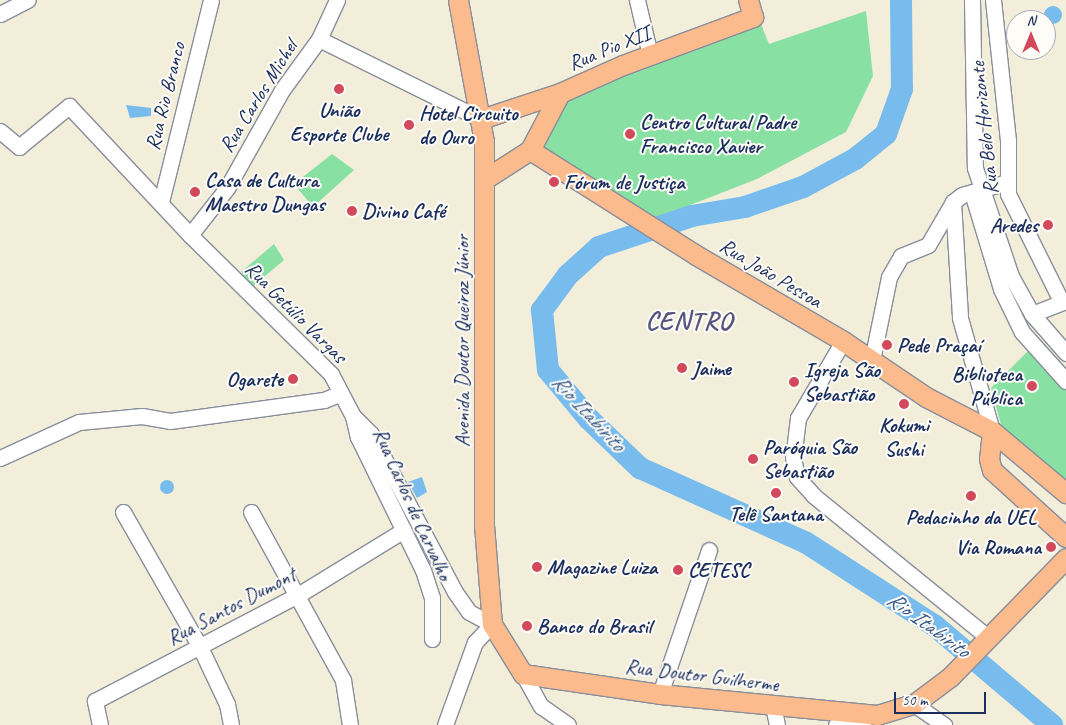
<!DOCTYPE html>
<meta charset="utf-8">
<style>
body{margin:0}
#map{position:relative;width:1066px;height:725px;overflow:hidden;background:#f3eeda;font-family:Caveat,sans-serif}
div>[style]{position:absolute}
.green>*{inset:0;background:#89e0a3}
.water>*{inset:0;background:#78bcee}
.round{border-radius:50%}
.river>*{height:22px;margin:-11px;padding:0 11px;transform-origin:11px;border-radius:11px;background:#78bcee}
.roads{filter:drop-shadow(1px 0 #878e9c) drop-shadow(-1px 0 #878e9c) drop-shadow(0 1px #878e9c) drop-shadow(0 -1px #878e9c)}
.minor>*{height:15px;margin:-7.5px;padding:0 7.5px;transform-origin:7.5px;border-radius:7.5px;background:#fff}
.major>*{height:19px;margin:-9.5px;padding:0 9.5px;transform-origin:9.5px;border-radius:9.5px;background:#fbbb8d}
.dots>*{width:14px;height:14px;translate:-50% -50%;box-sizing:border-box;border:2px solid #fdfcf7;border-radius:50%}
span{translate:-50% -50%;white-space:nowrap;text-align:center;line-height:1.15;-webkit-text-stroke:4px #fdfcf7;paint-order:stroke}
.street-label{font-size:21px;color:#1b2f5e}
.poi-label{font-size:21px;color:#1b2f5e;font-weight:700}
.left{translate:0 -50%;text-align:left}
.right{translate:-100% -50%;text-align:right}
.water-label{font-size:22px;color:#375989;font-style:italic}
.district-label{font-size:26px;color:#575681;font-weight:700;letter-spacing:1px}
.north{position:absolute;left:1006px;top:10px;width:50px;height:50px;box-sizing:border-box;background:#fdfcf7;border:1px solid #a3aaba;border-radius:50%;rotate:0deg;font-size:14px;font-weight:700;line-height:20px;text-align:center;color:#1b2f5e}
.north::after{content:'';display:block;margin:auto;width:18px;height:22px;background:#d1495b;clip-path:polygon(50% 0,100% 100%,50% 72%,0 100%)}
.scale{position:absolute;left:894px;top:692px;width:92px;height:22px;box-sizing:border-box;border:2px solid #1b2f5e;border-top:0;padding-left:6px;font-size:15px;line-height:18px;white-space:nowrap;color:#1b2f5e;-webkit-text-stroke:4px #fdfcf7;paint-order:stroke}
</style>
<div id="map">
<div class="green">
<div style="clip-path:polygon(866px 11px,873px 76px,846px 132px,757px 179px,657px 218px,540px 145px,568px 98px,759px 19px,769px 44px)"></div>
<div style="clip-path:polygon(332px 154px,354px 170px,313px 207px,294px 184px)"></div>
<div style="clip-path:polygon(274px 244px,284px 260px,252px 287px,241px 272px)"></div>
<div style="clip-path:polygon(1031px 348px,1066px 388px,1066px 484px,1003px 432px,991px 388px)"></div>
</div>
<div class="water">
<div class="round" style="left:1044px;top:6px;width:18px;height:18px"></div>
<div style="clip-path:polygon(126px 105px,151px 108px,151px 116px,130px 118px)"></div>
<div style="clip-path:polygon(422px 477px,427px 492px,417px 498px,408px 482px)"></div>
<div class="round" style="left:160px;top:480px;width:14px;height:14px"></div>
</div>
<div class="river">
<div style="left:901px;top:0;width:89px;rotate:89.4deg"></div>
<div style="left:902px;top:89px;width:48px;rotate:109.6deg"></div>
<div style="left:886px;top:134px;width:40px;rotate:141deg"></div>
<div style="left:855px;top:159px;width:59px;rotate:151.7deg"></div>
<div style="left:803px;top:187px;width:61px;rotate:161deg"></div>
<div style="left:745px;top:207px;width:54px;rotate:170.4deg"></div>
<div style="left:692px;top:216px;width:98px;rotate:161.6deg"></div>
<div style="left:599px;top:247px;width:42px;rotate:137.9deg"></div>
<div style="left:568px;top:275px;width:44px;rotate:126.6deg"></div>
<div style="left:542px;top:310px;width:60px;rotate:84.3deg"></div>
<div style="left:548px;top:370px;width:64px;rotate:50.1deg"></div>
<div style="left:589px;top:419px;width:71px;rotate:43.9deg"></div>
<div style="left:640px;top:468px;width:181px;rotate:24.2deg"></div>
<div style="left:805px;top:542px;width:153px;rotate:32.8deg"></div>
<div style="left:934px;top:625px;width:155px;rotate:40.3deg"></div>
</div>
<div class="roads">
<div class="minor">
<div style="left:637px;top:0;width:57px;rotate:76.7deg"></div>
<div style="left:972px;top:0;width:168px;rotate:89deg"></div>
<div style="left:975px;top:168px;width:114px;rotate:71.6deg"></div>
<div style="left:1011px;top:276px;width:43px;rotate:61.1deg"></div>
<div style="left:1032px;top:314px;width:52px;rotate:48.9deg"></div>
<div style="left:993px;top:0;width:142px;rotate:83.9deg"></div>
<div style="left:1008px;top:141px;width:53px;rotate:90deg"></div>
<div style="left:1008px;top:194px;width:119px;rotate:63.6deg"></div>
<div style="left:0;top:14px;width:31px;rotate:-27deg"></div>
<div style="left:319px;top:39px;width:181px;rotate:26.3deg"></div>
<div style="left:0;top:131px;width:25px;rotate:40deg"></div>
<div style="left:19px;top:147px;width:65px;rotate:-39.4deg"></div>
<div style="left:69px;top:106px;width:177px;rotate:46.8deg"></div>
<div style="left:190px;top:235px;width:198px;rotate:44.6deg"></div>
<div style="left:331px;top:374px;width:47px;rotate:62.4deg"></div>
<div style="left:353px;top:416px;width:25px;rotate:45deg"></div>
<div style="left:371px;top:434px;width:179px;rotate:62deg"></div>
<div style="left:455px;top:592px;width:24px;rotate:55deg"></div>
<div style="left:469px;top:612px;width:26px;rotate:28deg"></div>
<div style="left:492px;top:624px;width:25px;rotate:133deg"></div>
<div style="left:475px;top:642px;width:88px;rotate:109.9deg"></div>
<div style="left:973px;top:196px;width:97px;rotate:73.2deg"></div>
<div style="left:1001px;top:289px;width:48px;rotate:64deg"></div>
<div style="left:1022px;top:332px;width:66px;rotate:48.1deg"></div>
<div style="left:161px;top:202px;width:208px;rotate:-76.1deg"></div>
<div style="left:953px;top:202px;width:116px;rotate:86.5deg"></div>
<div style="left:960px;top:318px;width:117px;rotate:74.2deg"></div>
<div style="left:190px;top:235px;width:60px;rotate:-51.8deg"></div>
<div style="left:227px;top:188px;width:112px;rotate:-60.7deg"></div>
<div style="left:282px;top:90px;width:63px;rotate:-54deg"></div>
<div style="left:319px;top:39px;width:43px;rotate:-65.2deg"></div>
<div style="left:1032px;top:314px;width:36px;rotate:-21deg"></div>
<div style="left:843px;top:341px;width:89px;rotate:120.3deg"></div>
<div style="left:798px;top:418px;width:39px;rotate:97deg"></div>
<div style="left:793px;top:457px;width:20px;rotate:79deg"></div>
<div style="left:797px;top:477px;width:25px;rotate:48deg"></div>
<div style="left:814px;top:496px;width:225px;rotate:39.1deg"></div>
<div style="left:872px;top:360px;width:85px;rotate:-78.4deg"></div>
<div style="left:889px;top:277px;width:24px;rotate:-60deg"></div>
<div style="left:901px;top:256px;width:29px;rotate:-22deg"></div>
<div style="left:928px;top:245px;width:50px;rotate:-59.8deg"></div>
<div style="left:953px;top:202px;width:11px;rotate:-38deg"></div>
<div style="left:962px;top:195px;width:47px;rotate:-16.1deg"></div>
<div style="left:353px;top:416px;width:22px;rotate:77deg"></div>
<div style="left:358px;top:437px;width:148px;rotate:64deg"></div>
<div style="left:423px;top:570px;width:29px;rotate:72deg"></div>
<div style="left:432px;top:598px;width:41px;rotate:90deg"></div>
<div style="left:0;top:458px;width:87px;rotate:-24.5deg"></div>
<div style="left:79px;top:422px;width:63px;rotate:-5.4deg"></div>
<div style="left:142px;top:416px;width:28px;rotate:10deg"></div>
<div style="left:170px;top:421px;width:155px;rotate:-7.8deg"></div>
<div style="left:324px;top:400px;width:18px;rotate:-22deg"></div>
<div style="left:123px;top:512px;width:155px;rotate:60.3deg"></div>
<div style="left:200px;top:647px;width:63px;rotate:64.7deg"></div>
<div style="left:227px;top:704px;width:21px;rotate:79deg"></div>
<div style="left:251px;top:512px;width:192px;rotate:61.3deg"></div>
<div style="left:343px;top:680px;width:46px;rotate:81.2deg"></div>
<div style="left:523px;top:674px;width:37px;rotate:61deg"></div>
<div style="left:541px;top:706px;width:33px;rotate:35deg"></div>
<div style="left:660px;top:694px;width:152px;rotate:-71.2deg"></div>
<div style="left:914px;top:704px;width:37px;rotate:35deg"></div>
<div style="left:773px;top:706px;width:19px;rotate:78deg"></div>
<div style="left:100px;top:725px;width:25px;rotate:-102deg"></div>
<div style="left:95px;top:701px;width:229px;rotate:-27.6deg"></div>
<div style="left:298px;top:595px;width:124px;rotate:-31.5deg"></div>
<div style="left:836px;top:725px;width:34px;rotate:-14deg"></div>
</div>
<div class="major">
<div style="left:458px;top:0;width:144px;rotate:79.6deg"></div>
<div style="left:484px;top:142px;width:383px;rotate:90deg"></div>
<div style="left:484px;top:525px;width:99px;rotate:85.4deg"></div>
<div style="left:492px;top:624px;width:59px;rotate:58.2deg"></div>
<div style="left:523px;top:674px;width:138px;rotate:8.3deg"></div>
<div style="left:660px;top:694px;width:218px;rotate:5.5deg"></div>
<div style="left:877px;top:715px;width:39px;rotate:-17deg"></div>
<div style="left:914px;top:704px;width:45px;rotate:-36.9deg"></div>
<div style="left:950px;top:677px;width:166px;rotate:-45.7deg"></div>
<div style="left:481px;top:119px;width:83px;rotate:-18.2deg"></div>
<div style="left:560px;top:93px;width:69px;rotate:-24deg"></div>
<div style="left:623px;top:65px;width:139px;rotate:-20.3deg"></div>
<div style="left:753px;top:17px;width:18px;rotate:-106deg"></div>
<div style="left:530px;top:150px;width:196px;rotate:32.3deg"></div>
<div style="left:696px;top:255px;width:170px;rotate:30.3deg"></div>
<div style="left:843px;top:341px;width:100px;rotate:34deg"></div>
<div style="left:926px;top:397px;width:74px;rotate:27.3deg"></div>
<div style="left:992px;top:431px;width:97px;rotate:40deg"></div>
<div style="left:530px;top:150px;width:64px;rotate:-62.2deg"></div>
<div style="left:485px;top:179px;width:54px;rotate:-32.8deg"></div>
<div style="left:992px;top:431px;width:28px;rotate:96deg"></div>
<div style="left:989px;top:459px;width:11px;rotate:75deg"></div>
<div style="left:992px;top:470px;width:100px;rotate:42.2deg"></div>
</div>
</div>
<div class="dots">
<div style="left:339px;top:89px;background:#d1495b"></div>
<div style="left:409px;top:125px;background:#d1495b"></div>
<div style="left:630px;top:134px;background:#d1495b"></div>
<div style="left:554px;top:182px;background:#d1495b"></div>
<div style="left:195px;top:192px;background:#d1495b"></div>
<div style="left:352px;top:211px;background:#d1495b"></div>
<div style="left:1048px;top:225px;background:#d1495b"></div>
<div style="left:887px;top:345px;background:#d1495b"></div>
<div style="left:682px;top:368px;background:#d1495b"></div>
<div style="left:293px;top:379px;background:#d1495b"></div>
<div style="left:794px;top:382px;background:#d1495b"></div>
<div style="left:1032px;top:386px;background:#d1495b"></div>
<div style="left:904px;top:404px;background:#d1495b"></div>
<div style="left:753px;top:459px;background:#d1495b"></div>
<div style="left:776px;top:493px;background:#d1495b"></div>
<div style="left:971px;top:496px;background:#d1495b"></div>
<div style="left:1051px;top:547px;background:#d1495b"></div>
<div style="left:537px;top:567px;background:#d1495b"></div>
<div style="left:678px;top:570px;background:#d1495b"></div>
<div style="left:527px;top:626px;background:#d1495b"></div>
</div>
<div class="street-label">
<span style="left:609px;top:48px;rotate:-22deg">Rua Pio XII</span>
<span style="left:165px;top:96px;rotate:-76deg">Rua Rio Branco</span>
<span style="left:258px;top:96px;rotate:-58deg">Rua Carlos Michel</span>
<span style="left:984px;top:128px;rotate:-96deg">Rua Belo Horizonte</span>
<span style="left:771px;top:273px;rotate:31deg">Rua João Pessoa</span>
<span style="left:296px;top:312px;rotate:45deg">Rua Getúlio Vargas</span>
<span style="left:462px;top:341px;rotate:-90deg">Avenida Doutor Queiroz Júnior</span>
<span style="left:413px;top:504px;rotate:66deg">Rua Carlos de Carvalho</span>
<span style="left:231px;top:606px;rotate:-28deg">Rua Santos Dumont</span>
<span style="left:702px;top:675px;rotate:7deg">Rua Doutor Guilherme</span>
</div>
<div class="poi-label">
<span style="left:339px;top:122px">União<br>Esporte Clube</span>
<span class="left" style="left:419px;top:125px">Hotel Circuito<br>do Ouro</span>
<span class="left" style="left:640px;top:134px">Centro Cultural Padre<br>Francisco Xavier</span>
<span class="left" style="left:205px;top:192px">Casa de Cultura<br>Maestro Dungas</span>
<span class="left" style="left:564px;top:182px">Fórum de Justiça</span>
<span class="left" style="left:362px;top:211px">Divino Café</span>
<span class="right" style="left:1038px;top:225px">Aredes</span>
<span class="left" style="left:897px;top:345px">Pede Praçaí</span>
<span class="left" style="left:692px;top:368px">Jaime</span>
<span class="left" style="left:804px;top:382px">Igreja São<br>Sebastião</span>
<span class="right" style="left:1022px;top:386px">Biblioteca<br>Pública</span>
<span class="right" style="left:283px;top:379px">Ogarete</span>
<span style="left:904px;top:437px">Kokumi<br>Sushi</span>
<span class="left" style="left:763px;top:459px">Paróquia São<br>Sebastião</span>
<span style="left:776px;top:514px">Telê Santana</span>
<span style="left:971px;top:517px">Pedacinho da UEL</span>
<span class="right" style="left:1041px;top:547px">Via Romana</span>
<span class="left" style="left:547px;top:567px">Magazine Luiza</span>
<span class="left" style="left:688px;top:570px">CETESC</span>
<span class="left" style="left:537px;top:626px">Banco do Brasil</span>
</div>
<div class="water-label">
<span style="left:588px;top:413px;rotate:47deg">Rio Itabirito</span>
<span style="left:928px;top:625px;rotate:36deg">Rio Itabirito</span>
</div>
<div class="district-label">
<span style="left:689px;top:321px">CENTRO</span>
</div>
<div class="north">N</div>
<div class="scale">50 m</div>
</div>
